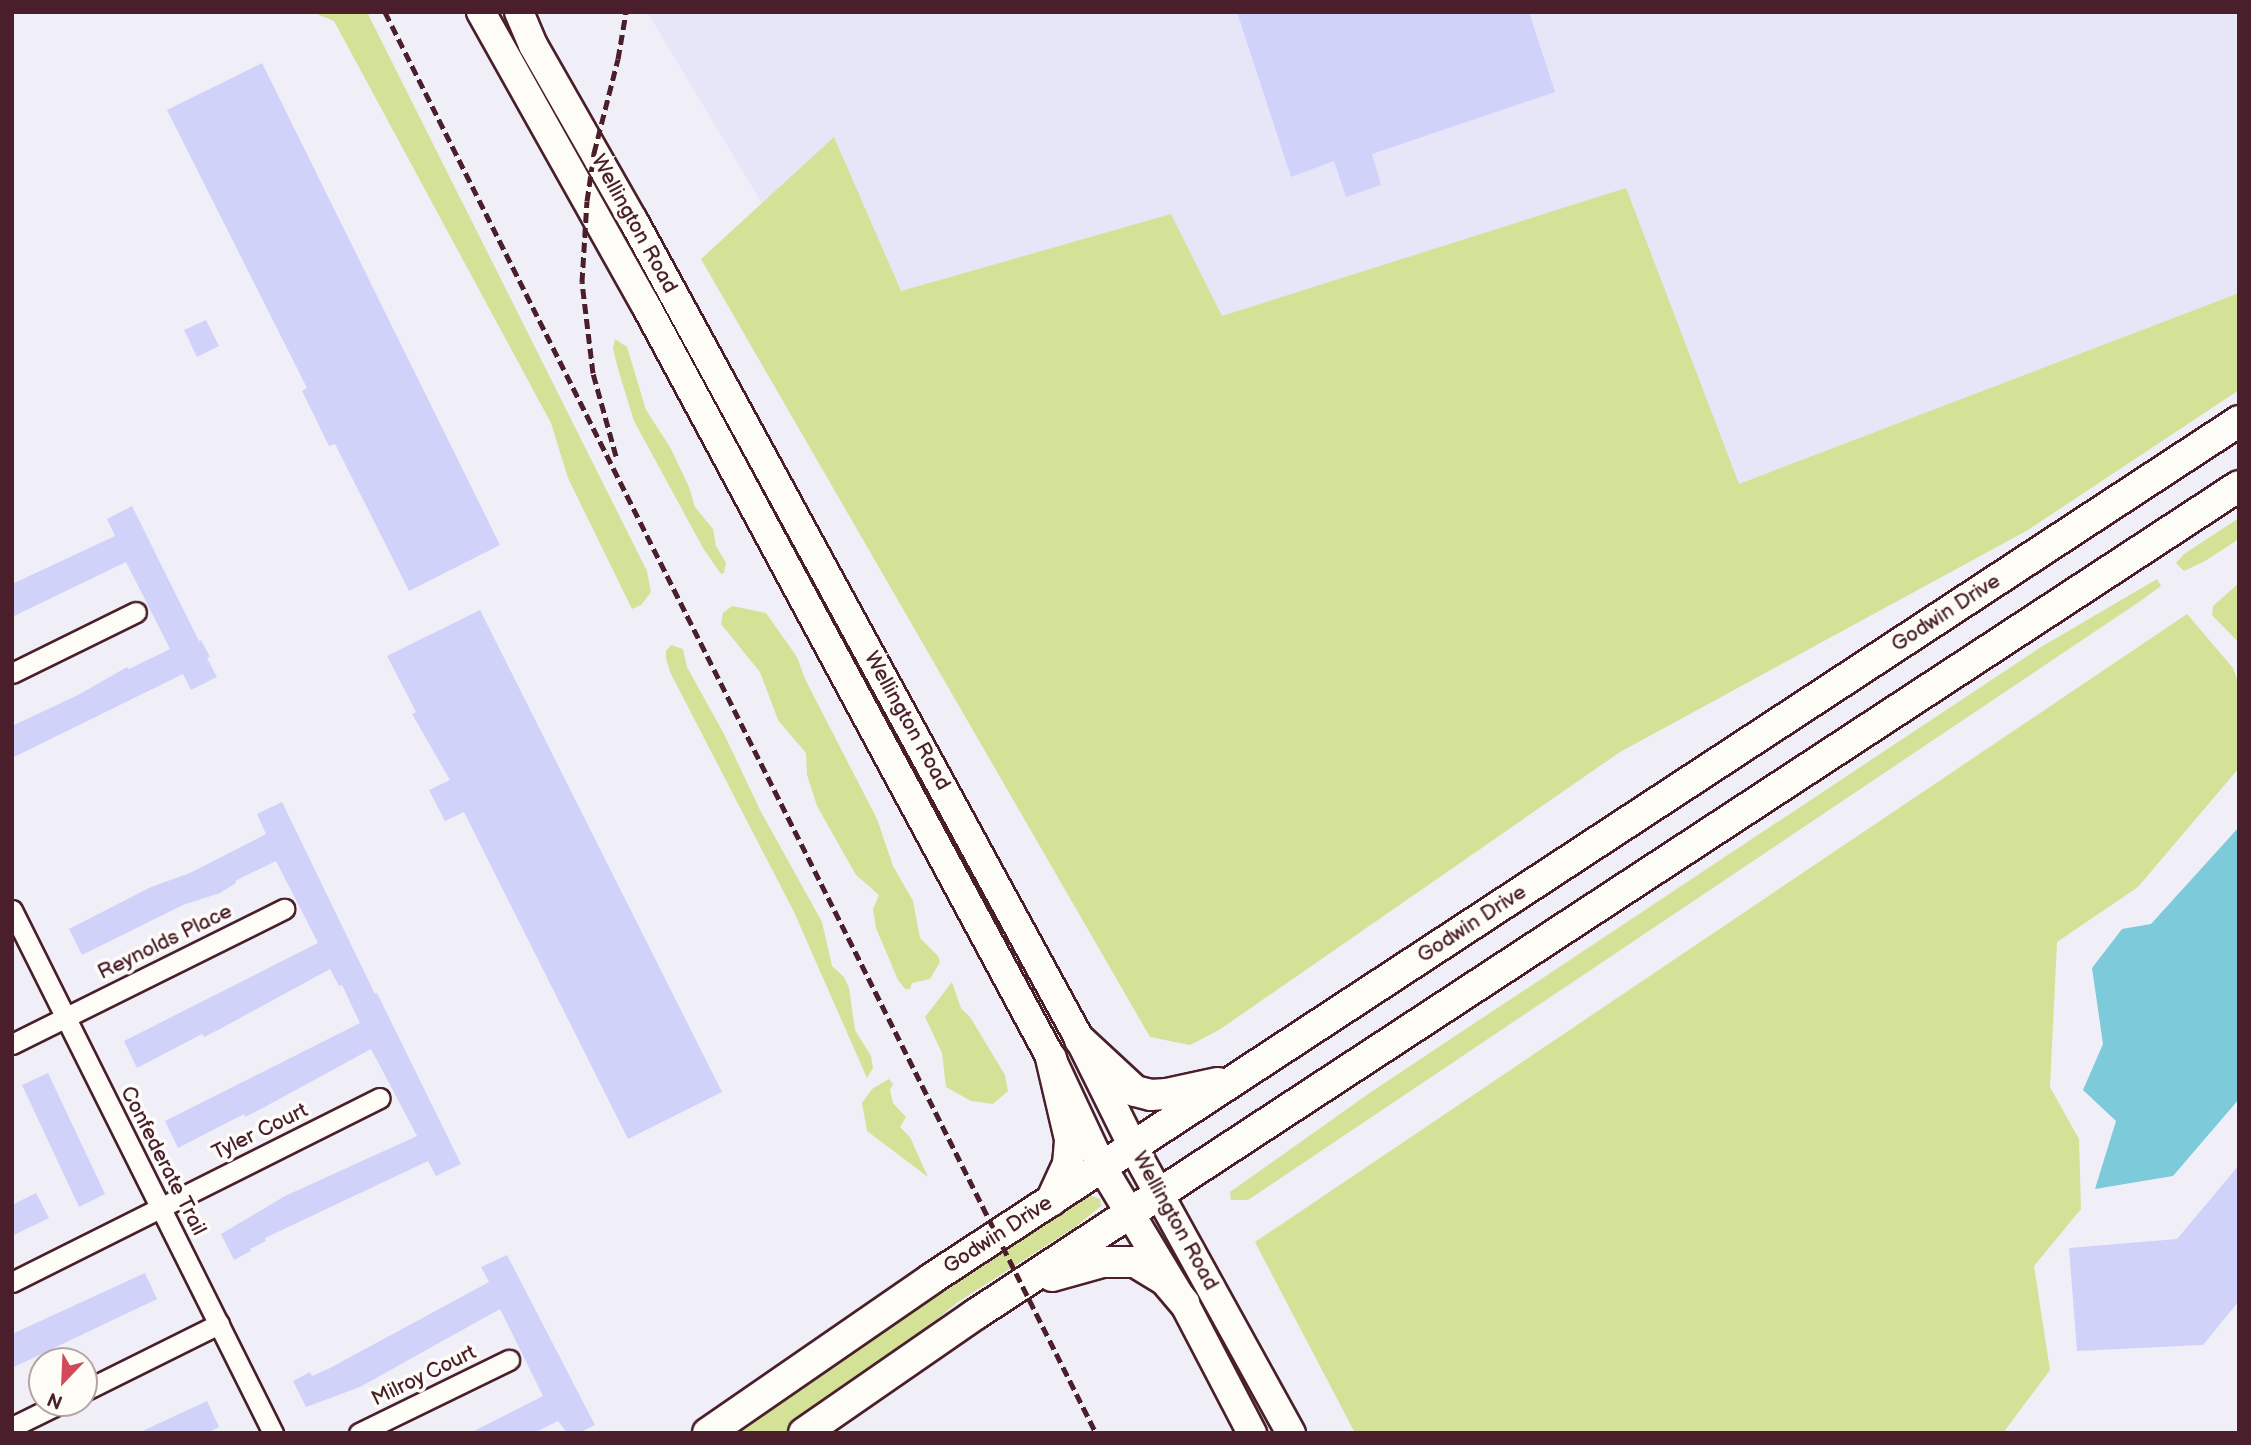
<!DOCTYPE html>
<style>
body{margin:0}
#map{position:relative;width:2251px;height:1445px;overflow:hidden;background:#f0eff8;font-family:"Balsamiq Sans",sans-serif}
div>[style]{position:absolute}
.built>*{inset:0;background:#e7e6f9}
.green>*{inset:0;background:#d3e296}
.water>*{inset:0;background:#7ccada}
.building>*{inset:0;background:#d1d2fa}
.roads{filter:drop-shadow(2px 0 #4a1f2b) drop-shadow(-2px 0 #4a1f2b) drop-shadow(0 2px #4a1f2b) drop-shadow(0 -2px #4a1f2b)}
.minor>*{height:19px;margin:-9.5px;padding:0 9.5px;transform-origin:9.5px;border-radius:9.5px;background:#fdfcf7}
.secondary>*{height:28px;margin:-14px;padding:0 14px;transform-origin:14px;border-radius:14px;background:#fdfcf7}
.primary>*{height:30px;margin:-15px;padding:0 15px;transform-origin:15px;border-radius:15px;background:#fdfcf7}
.rail>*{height:5px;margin-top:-2.5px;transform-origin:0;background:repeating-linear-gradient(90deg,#4a1f2b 0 10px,transparent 0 15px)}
span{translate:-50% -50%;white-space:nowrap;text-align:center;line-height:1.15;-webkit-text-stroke:7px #fdfcf7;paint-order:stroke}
.street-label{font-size:21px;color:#4a1f2b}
.frame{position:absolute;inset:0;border:14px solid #4a1f2b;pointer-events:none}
.north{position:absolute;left:28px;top:1347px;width:70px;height:70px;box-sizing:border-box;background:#fdfcf7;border:2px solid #b5a4a5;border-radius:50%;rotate:203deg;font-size:19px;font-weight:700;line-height:28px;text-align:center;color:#4a1f2b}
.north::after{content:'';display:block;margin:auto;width:24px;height:32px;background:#d1495b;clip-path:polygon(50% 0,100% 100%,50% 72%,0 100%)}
</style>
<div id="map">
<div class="built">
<div style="clip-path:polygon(647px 12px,2239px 12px,2239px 293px,1739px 484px,857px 362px)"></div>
</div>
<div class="green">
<div style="clip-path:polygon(312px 12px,367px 12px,647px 571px,651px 592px,641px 605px,632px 609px,568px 478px,551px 423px,334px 21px)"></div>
<div style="clip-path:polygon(834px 137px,901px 291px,1171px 214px,1222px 316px,1626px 188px,1739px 484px,2239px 293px,2239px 390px,2028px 530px,1620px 752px,1219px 1030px,1190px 1045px,1150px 1037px,701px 259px)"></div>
<div style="clip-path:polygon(615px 339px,627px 347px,646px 410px,670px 447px,689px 487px,695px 507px,713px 529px,716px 546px,726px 563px,724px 573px,721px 574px,703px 548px,634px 421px,618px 369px,613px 348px)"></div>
<div style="clip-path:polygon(2239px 518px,2239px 539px,2205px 561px,2184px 571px,2176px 563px,2184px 554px)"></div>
<div style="clip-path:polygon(2157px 579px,2161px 586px,2139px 602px,1248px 1200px,1231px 1200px,1230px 1192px,1371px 1092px,2041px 647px)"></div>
<div style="clip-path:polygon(2239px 583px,2239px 643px,2212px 615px,2213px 606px)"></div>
<div style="clip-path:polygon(732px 606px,766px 613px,797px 657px,805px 679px,877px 819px,893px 866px,913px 901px,920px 938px,938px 956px,940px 962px,930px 979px,912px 983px,910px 989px,905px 989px,898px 980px,876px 928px,873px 909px,879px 895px,856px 875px,817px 806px,807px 775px,806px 753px,778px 720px,760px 672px,721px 624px,723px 613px)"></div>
<div style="clip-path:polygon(2187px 614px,2233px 668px,2239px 685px,2239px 768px,2138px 887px,2057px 942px,2050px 1087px,2079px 1139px,2081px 1209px,2034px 1266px,2050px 1370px,2003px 1433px,1355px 1433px,1255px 1242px)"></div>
<div style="clip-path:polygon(671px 645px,683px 649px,687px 667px,724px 734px,761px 812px,822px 922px,832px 966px,844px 977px,849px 988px,855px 1030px,871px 1056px,873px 1068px,867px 1078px,794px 912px,671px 674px,666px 659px,666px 651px)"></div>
<div style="clip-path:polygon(952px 982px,961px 1008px,970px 1017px,1005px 1075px,1008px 1091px,993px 1104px,971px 1101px,946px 1087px,942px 1053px,925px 1017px)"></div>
<div style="clip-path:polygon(889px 1079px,893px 1084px,890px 1090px,893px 1103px,906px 1117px,900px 1127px,910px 1137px,928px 1177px,867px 1131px,862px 1103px,872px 1089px)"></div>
<div style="clip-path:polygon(1076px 1196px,1092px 1196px,1100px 1199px,1101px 1206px,1074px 1228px,958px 1302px,877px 1368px,786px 1433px,726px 1433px)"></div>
</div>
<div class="water">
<div style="clip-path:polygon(2239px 827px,2239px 1099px,2173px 1176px,2095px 1189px,2116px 1121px,2083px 1090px,2103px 1044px,2092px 968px,2122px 929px,2151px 924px)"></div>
</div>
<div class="building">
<div style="clip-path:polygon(1237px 12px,1529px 12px,1555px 92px,1372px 154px,1381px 185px,1346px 197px,1334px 161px,1291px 177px)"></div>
<div style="clip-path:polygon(262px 63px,500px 545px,409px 591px,335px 444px,329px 446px,302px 391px,307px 388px,167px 110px)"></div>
<div style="clip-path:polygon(206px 320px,219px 346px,197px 357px,184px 330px)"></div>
<div style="clip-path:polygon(132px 506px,199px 641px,201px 640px,210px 657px,207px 658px,217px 677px,191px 690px,183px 674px,12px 758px,12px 726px,78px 695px,127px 667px,129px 669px,170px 649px,126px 562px,12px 617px,12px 584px,115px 536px,107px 519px)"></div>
<div style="clip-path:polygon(480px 610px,722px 1092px,628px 1139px,464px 812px,445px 821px,429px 790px,450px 780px,412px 714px,416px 712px,387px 656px)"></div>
<div style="clip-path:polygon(282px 802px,375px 994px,377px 993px,461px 1164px,436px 1176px,428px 1161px,265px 1238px,266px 1241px,250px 1249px,251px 1251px,234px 1260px,221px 1234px,285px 1196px,417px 1136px,371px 1049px,261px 1109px,245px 1117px,244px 1114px,178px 1148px,165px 1121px,360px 1023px,342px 985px,339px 986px,330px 969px,220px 1029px,204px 1037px,202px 1034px,137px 1068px,124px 1041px,318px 943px,276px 861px,235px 881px,236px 883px,220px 893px,183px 905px,82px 955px,69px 929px,151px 887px,190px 873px,266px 834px,257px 814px)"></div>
<div style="clip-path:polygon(48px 1073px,105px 1194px,79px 1207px,22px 1085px)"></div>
<div style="clip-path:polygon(2239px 1165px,2239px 1301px,2203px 1345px,2077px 1351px,2069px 1248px,2177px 1239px)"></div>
<div style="clip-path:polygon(36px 1193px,49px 1218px,12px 1236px,12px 1205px)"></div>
<div style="clip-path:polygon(507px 1255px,595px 1425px,579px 1433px,567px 1433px,558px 1421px,534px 1433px,470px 1433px,543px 1396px,500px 1309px,360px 1387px,306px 1407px,293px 1381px,310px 1372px,312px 1376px,328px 1369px,489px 1282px,481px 1267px)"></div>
<div style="clip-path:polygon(145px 1273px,157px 1299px,12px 1368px,12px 1334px)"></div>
<div style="clip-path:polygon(207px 1401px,219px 1427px,207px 1433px,138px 1433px)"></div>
</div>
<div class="roads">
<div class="minor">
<div style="left:12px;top:673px;width:138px;rotate:-26.2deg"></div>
<div style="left:12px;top:910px;width:585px;rotate:63.48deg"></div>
<div style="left:12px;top:1044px;width:304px;rotate:-26.4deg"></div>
<div style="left:12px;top:1282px;width:411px;rotate:-26.6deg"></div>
<div style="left:84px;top:1391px;width:151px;rotate:-26.4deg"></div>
<div style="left:12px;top:1427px;width:55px;rotate:-26.1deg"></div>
<div style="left:359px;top:1433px;width:167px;rotate:-26deg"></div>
</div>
<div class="secondary">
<div style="left:481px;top:12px;width:335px;rotate:60.7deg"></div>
<div style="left:645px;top:304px;width:856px;rotate:61.7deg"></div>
<div style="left:1051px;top:1058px;width:120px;rotate:64.9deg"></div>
<div style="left:1102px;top:1167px;width:159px;rotate:58.9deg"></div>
<div style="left:1184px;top:1303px;width:147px;rotate:62.4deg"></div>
<div style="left:519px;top:12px;width:36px;rotate:67deg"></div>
<div style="left:533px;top:45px;width:202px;rotate:60.3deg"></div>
<div style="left:633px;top:220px;width:934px;rotate:61.4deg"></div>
<div style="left:1080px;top:1040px;width:119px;rotate:63.6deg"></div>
<div style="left:1133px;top:1147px;width:327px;rotate:61.1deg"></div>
</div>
<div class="primary">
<div style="left:1080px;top:1040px;width:75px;rotate:42.8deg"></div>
<div style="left:1135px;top:1091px;width:16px;rotate:14deg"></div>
<div style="left:1151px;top:1095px;width:16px;rotate:-4deg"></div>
<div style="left:1167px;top:1094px;width:52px;rotate:-12.2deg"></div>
<div style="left:1051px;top:1201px;width:41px;rotate:-65.3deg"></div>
<div style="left:1068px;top:1164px;width:25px;rotate:-85deg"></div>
<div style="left:1070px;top:1139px;width:83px;rotate:-103.2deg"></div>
<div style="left:1052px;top:1276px;width:52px;rotate:-15.6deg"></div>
<div style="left:1102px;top:1262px;width:33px"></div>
<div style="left:1135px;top:1262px;width:35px;rotate:31deg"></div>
<div style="left:1165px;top:1280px;width:30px;rotate:50deg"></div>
<div style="left:708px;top:1433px;width:271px;rotate:-34.6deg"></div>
<div style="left:931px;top:1279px;width:1564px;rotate:-33.26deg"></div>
<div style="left:804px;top:1433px;width:209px;rotate:-34.7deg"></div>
<div style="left:976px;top:1314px;width:1510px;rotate:-33.25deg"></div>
</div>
</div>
<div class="rail">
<div style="left:385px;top:12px;width:1589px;rotate:63.42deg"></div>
<div style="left:616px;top:456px;width:86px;rotate:-105.5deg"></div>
<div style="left:593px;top:373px;width:92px;rotate:-96.9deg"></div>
<div style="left:582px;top:282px;width:81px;rotate:-86.5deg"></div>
<div style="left:587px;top:201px;width:49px;rotate:-81.7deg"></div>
<div style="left:594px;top:153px;width:97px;rotate:-75.7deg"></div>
<div style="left:618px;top:59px;width:48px;rotate:-80.3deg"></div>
</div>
<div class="street-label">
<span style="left:634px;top:224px;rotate:61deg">Wellington Road</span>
<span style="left:1946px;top:613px;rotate:-33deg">Godwin Drive</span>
<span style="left:907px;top:721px;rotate:61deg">Wellington Road</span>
<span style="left:1472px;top:924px;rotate:-33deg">Godwin Drive</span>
<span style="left:165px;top:942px;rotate:-26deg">Reynolds Place</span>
<span style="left:260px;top:1132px;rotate:-26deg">Tyler Court</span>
<span style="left:163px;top:1161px;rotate:63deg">Confederate Trail</span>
<span style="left:1175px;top:1221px;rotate:61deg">Wellington Road</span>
<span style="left:998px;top:1235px;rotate:-33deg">Godwin Drive</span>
<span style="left:424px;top:1376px;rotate:-26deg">Milroy Court</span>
</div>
<div class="frame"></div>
<div class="north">N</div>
</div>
